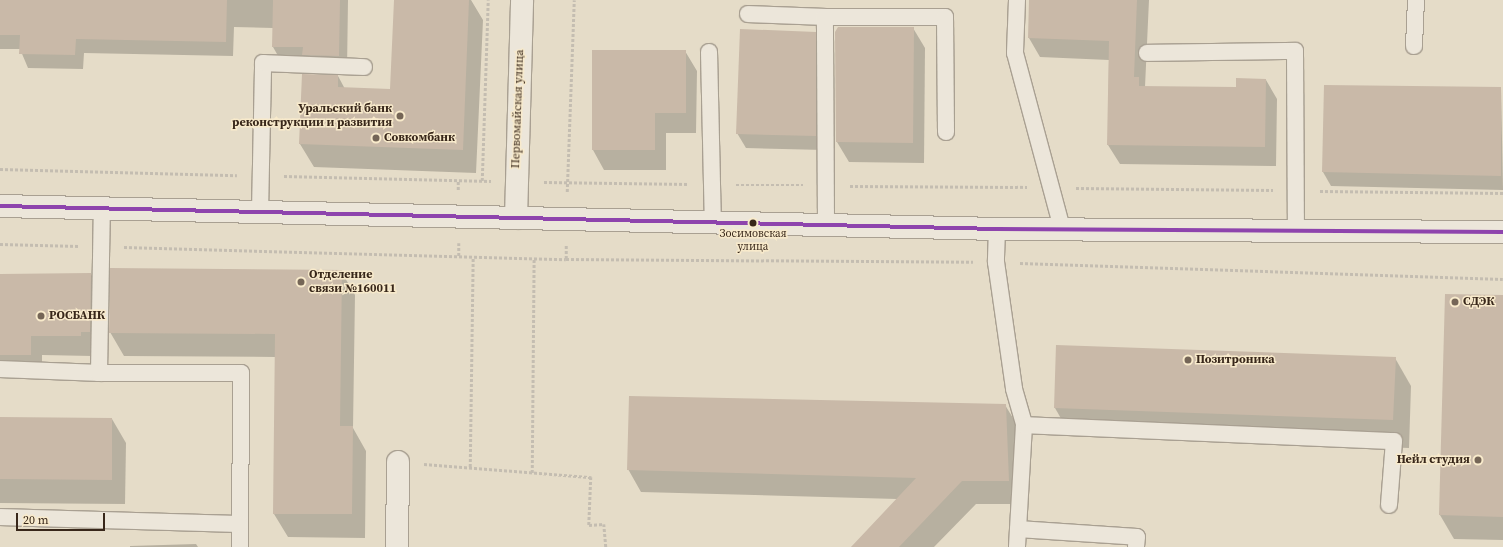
<!DOCTYPE html>
<meta charset="utf-8">
<style>
body{margin:0}
#map{position:relative;width:1503px;height:547px;overflow:hidden;background:#e5dcc8;font-family:"Source Serif 4",serif}
div>[style]{position:absolute}
.shadow>*{inset:0;background:#0003}
.building>*{inset:0;background:#c9b9a8}
.path>*{height:2.5px;margin-top:-1.25px;transform-origin:0;background:repeating-linear-gradient(90deg,#c4bdb1 0 3px,transparent 0 5px)}
.roads{filter:drop-shadow(1px 0 #a9a092) drop-shadow(-1px 0 #a9a092) drop-shadow(0 1px #a9a092) drop-shadow(0 -1px #a9a092)}
.service>*{height:16px;margin:-8px;padding:0 8px;transform-origin:8px;border-radius:8px;background:#ece6da}
.minor>*{height:22px;margin:-11px;padding:0 11px;transform-origin:11px;border-radius:11px;background:#ece6da}
.tertiary>*{height:22px;margin:-11px;padding:0 11px;transform-origin:11px;border-radius:11px;background:#ece6da}
.secondary>*{height:22px;margin:-11px;padding:0 11px;transform-origin:11px;border-radius:11px;background:#ece6da}
.bus-1>*{height:4px;margin:-2px;padding:0 2px;transform-origin:2px;border-radius:2px;background:#8e44ad}
.dots>*{width:11px;height:11px;translate:-50% -50%;box-sizing:border-box;border:2px solid #f8eacb;border-radius:50%}
span{translate:-50% -50%;white-space:nowrap;text-align:center;line-height:1.15;-webkit-text-stroke:3px #f8eacb;paint-order:stroke}
.bus-label{font-size:11px;color:#38271a}
.poi-label{font-size:12px;color:#38271a;font-weight:700}
.right{translate:-100% -50%;text-align:right}
.left{translate:0 -50%;text-align:left}
.street-label{font-size:12px;color:#38271a}
.scale{position:absolute;left:16px;top:513px;width:89px;height:18px;box-sizing:border-box;border:2px solid #38271a;border-top:0;padding-left:5px;font-size:12px;line-height:14px;white-space:nowrap;color:#38271a;-webkit-text-stroke:3px #f8eacb;paint-order:stroke}
</style>
<div id="map">
<div class="shadow">
<div style="clip-path:polygon(0 0,348px 0,347px 70px,281px 61px,273px 47px,273px 28px,234px 27px,233px 56px,84px 53px,83px 69px,28px 68px,20px 49px,0 49px)"></div>
<div style="clip-path:polygon(395px 0,471px 0,483px 20px,476px 173px,314px 167px,300px 144px,338px 76px,345px 89px,391px 90px)"></div>
<div style="clip-path:polygon(1030px 0,1149px 0,1145px 87px,1237px 88px,1266px 80px,1277px 99px,1276px 166px,1120px 164px,1108px 145px,1109px 60px,1040px 57px,1029px 38px)"></div>
<div style="clip-path:polygon(913px 28px,925px 48px,924px 163px,849px 162px,837px 142px,836px 33px)"></div>
<div style="clip-path:polygon(815px 33px,823px 47px,824px 150px,746px 148px,737px 133px)"></div>
<div style="clip-path:polygon(593px 51px,685px 51px,697px 71px,696px 133px,666px 133px,666px 170px,604px 170px,593px 150px)"></div>
<div style="clip-path:polygon(1501px 88px,1503px 190px,1331px 186px,1323px 172px)"></div>
<div style="clip-path:polygon(341px 271px,355px 295px,353px 428px,366px 451px,365px 538px,288px 537px,274px 514px,276px 357px,124px 356px,110px 332px)"></div>
<div style="clip-path:polygon(91px 274px,102px 294px,92px 356px,42px 355px,42px 374px,0 366px,0 275px)"></div>
<div style="clip-path:polygon(1503px 296px,1503px 540px,1454px 539px,1440px 515px)"></div>
<div style="clip-path:polygon(1057px 346px,1395px 358px,1411px 386px,1409px 448px,1071px 436px,1055px 408px)"></div>
<div style="clip-path:polygon(1005px 405px,1019px 428px,1022px 504px,976px 504px,934px 547px,855px 547px,897px 499px,641px 492px,628px 469px)"></div>
<div style="clip-path:polygon(0 418px,112px 419px,126px 443px,125px 504px,0 503px)"></div>
<div style="clip-path:polygon(196px 544px,198px 547px,130px 547px,130px 546px)"></div>
</div>
<div class="building">
<div style="clip-path:polygon(0 0,227px 0,226px 42px,76px 39px,75px 55px,19px 54px,20px 35px,0 35px)"></div>
<div style="clip-path:polygon(273px 0,340px 0,339px 56px,302px 55px,303px 47px,272px 47px)"></div>
<div style="clip-path:polygon(394px 0,469px 0,463px 150px,299px 144px,302px 74px,338px 75px,338px 87px,390px 89px)"></div>
<div style="clip-path:polygon(1029px 0,1137px 0,1134px 77px,1139px 77px,1139px 86px,1236px 87px,1236px 78px,1266px 79px,1265px 147px,1107px 145px,1109px 41px,1028px 38px)"></div>
<div style="clip-path:polygon(838px 27px,914px 27px,913px 143px,836px 142px,835px 32px)"></div>
<div style="clip-path:polygon(740px 29px,816px 32px,816px 136px,736px 134px)"></div>
<div style="clip-path:polygon(592px 50px,686px 50px,686px 113px,655px 113px,655px 150px,592px 150px)"></div>
<div style="clip-path:polygon(1324px 85px,1501px 87px,1501px 176px,1322px 172px)"></div>
<div style="clip-path:polygon(110px 268px,342px 270px,340px 426px,353px 426px,352px 514px,273px 514px,275px 334px,109px 333px)"></div>
<div style="clip-path:polygon(91px 273px,90px 332px,81px 332px,81px 336px,31px 336px,31px 355px,0 355px,0 274px)"></div>
<div style="clip-path:polygon(1445px 294px,1503px 295px,1503px 517px,1439px 515px)"></div>
<div style="clip-path:polygon(1056px 345px,1396px 357px,1393px 420px,1054px 408px)"></div>
<div style="clip-path:polygon(629px 396px,1006px 404px,1009px 481px,962px 481px,899px 547px,851px 547px,916px 478px,627px 470px)"></div>
<div style="clip-path:polygon(0 417px,112px 418px,112px 480px,0 479px)"></div>
</div>
<div class="path">
<div style="left:0;top:169px;width:237px;rotate:1.5deg"></div>
<div style="left:284px;top:176px;width:207px;rotate:1.4deg"></div>
<div style="left:482px;top:181px;width:181px;rotate:-88.1deg"></div>
<div style="left:544px;top:182px;width:145px;rotate:0.8deg"></div>
<div style="left:736px;top:185px;width:67px"></div>
<div style="left:850px;top:186px;width:177px;rotate:0.3deg"></div>
<div style="left:1076px;top:188px;width:197px;rotate:0.6deg"></div>
<div style="left:458px;top:190px;width:10px;rotate:-90deg"></div>
<div style="left:1320px;top:191px;width:183px;rotate:0.6deg"></div>
<div style="left:567px;top:192px;width:192px;rotate:-87.9deg"></div>
<div style="left:459px;top:243px;width:14px;rotate:90deg"></div>
<div style="left:0;top:244px;width:79px;rotate:1.5deg"></div>
<div style="left:124px;top:247px;width:442px;rotate:1.6deg"></div>
<div style="left:566px;top:259px;width:407px;rotate:0.4deg"></div>
<div style="left:566px;top:259px;width:14px;rotate:-90deg"></div>
<div style="left:1020px;top:263px;width:483px;rotate:1.9deg"></div>
<div style="left:424px;top:464px;width:168px;rotate:4.5deg"></div>
<div style="left:591px;top:477px;width:48px;rotate:92.4deg"></div>
<div style="left:589px;top:525px;width:15px;rotate:-4deg"></div>
<div style="left:604px;top:524px;width:23px;rotate:85deg"></div>
<div style="left:470px;top:467px;width:210px;rotate:-89.2deg"></div>
<div style="left:532px;top:473px;width:215px;rotate:-89.5deg"></div>
</div>
<div class="roads">
<div class="service">
<div style="left:1017px;top:0;width:53px;rotate:92.2deg"></div>
<div style="left:1015px;top:53px;width:182px;rotate:75deg"></div>
<div style="left:748px;top:14px;width:77px;rotate:2.2deg"></div>
<div style="left:1414px;top:46px;width:46px;rotate:-87.5deg"></div>
<div style="left:709px;top:52px;width:170px;rotate:88.7deg"></div>
<div style="left:1147px;top:53px;width:148px;rotate:-0.8deg"></div>
<div style="left:1295px;top:51px;width:179px;rotate:89.7deg"></div>
<div style="left:260px;top:212px;width:149px;rotate:-88.8deg"></div>
<div style="left:263px;top:63px;width:101px;rotate:2.3deg"></div>
<div style="left:826px;top:225px;width:208px;rotate:-90.3deg"></div>
<div style="left:825px;top:17px;width:120px"></div>
<div style="left:945px;top:17px;width:115px;rotate:89.5deg"></div>
<div style="left:997px;top:229px;width:33px;rotate:92deg"></div>
<div style="left:996px;top:262px;width:128px;rotate:81.9deg"></div>
<div style="left:1014px;top:389px;width:37px;rotate:74deg"></div>
<div style="left:1024px;top:425px;width:122px;rotate:93.3deg"></div>
<div style="left:0;top:369px;width:99px;rotate:2.3deg"></div>
<div style="left:99px;top:373px;width:165px;rotate:-89deg"></div>
<div style="left:99px;top:373px;width:142px"></div>
<div style="left:241px;top:373px;width:174px;rotate:90.3deg"></div>
<div style="left:1024px;top:425px;width:370px;rotate:2.5deg"></div>
<div style="left:1394px;top:441px;width:64px;rotate:94.5deg"></div>
<div style="left:0;top:517px;width:239px;rotate:1.7deg"></div>
<div style="left:1018px;top:529px;width:119px;rotate:3.8deg"></div>
<div style="left:1137px;top:537px;width:10px;rotate:96deg"></div>
</div>
<div class="minor">
<div style="left:397px;top:547px;width:85px;rotate:-89.3deg"></div>
</div>
<div class="tertiary">
<div style="left:516px;top:218px;width:218px;rotate:-88.4deg"></div>
</div>
<div class="secondary">
<div style="left:0;top:206px;width:997px;rotate:1.32deg"></div>
<div style="left:997px;top:229px;width:506px;rotate:0.34deg"></div>
</div>
</div>
<div class="bus-1">
<div style="left:0;top:206px;width:997px;rotate:1.32deg"></div>
<div style="left:997px;top:229px;width:506px;rotate:0.34deg"></div>
</div>
<div class="dots">
<div style="left:400px;top:116px;background:#756657"></div>
<div style="left:376px;top:138px;background:#756657"></div>
<div style="left:753px;top:223px;background:#38271a"></div>
<div style="left:301px;top:282px;background:#756657"></div>
<div style="left:1455px;top:302px;background:#756657"></div>
<div style="left:41px;top:316px;background:#756657"></div>
<div style="left:1188px;top:360px;background:#756657"></div>
<div style="left:1478px;top:460px;background:#756657"></div>
</div>
<div class="bus-label">
<span style="left:753px;top:241px">Зосимовская<br>улица</span>
</div>
<div class="poi-label">
<span class="right" style="left:392px;top:116px">Уральский банк<br>реконструкции и развития</span>
<span class="left" style="left:384px;top:138px">Совкомбанк</span>
<span class="left" style="left:309px;top:282px">Отделение<br>связи №160011</span>
<span class="left" style="left:1463px;top:302px">СДЭК</span>
<span class="left" style="left:49px;top:316px">РОСБАНК</span>
<span class="left" style="left:1196px;top:360px">Позитроника</span>
<span class="right" style="left:1470px;top:460px">Нейл студия</span>
</div>
<div class="street-label">
<span style="left:518px;top:109px;rotate:-88deg">Первомайская улица</span>
</div>
<div class="scale">20 m</div>
</div>
